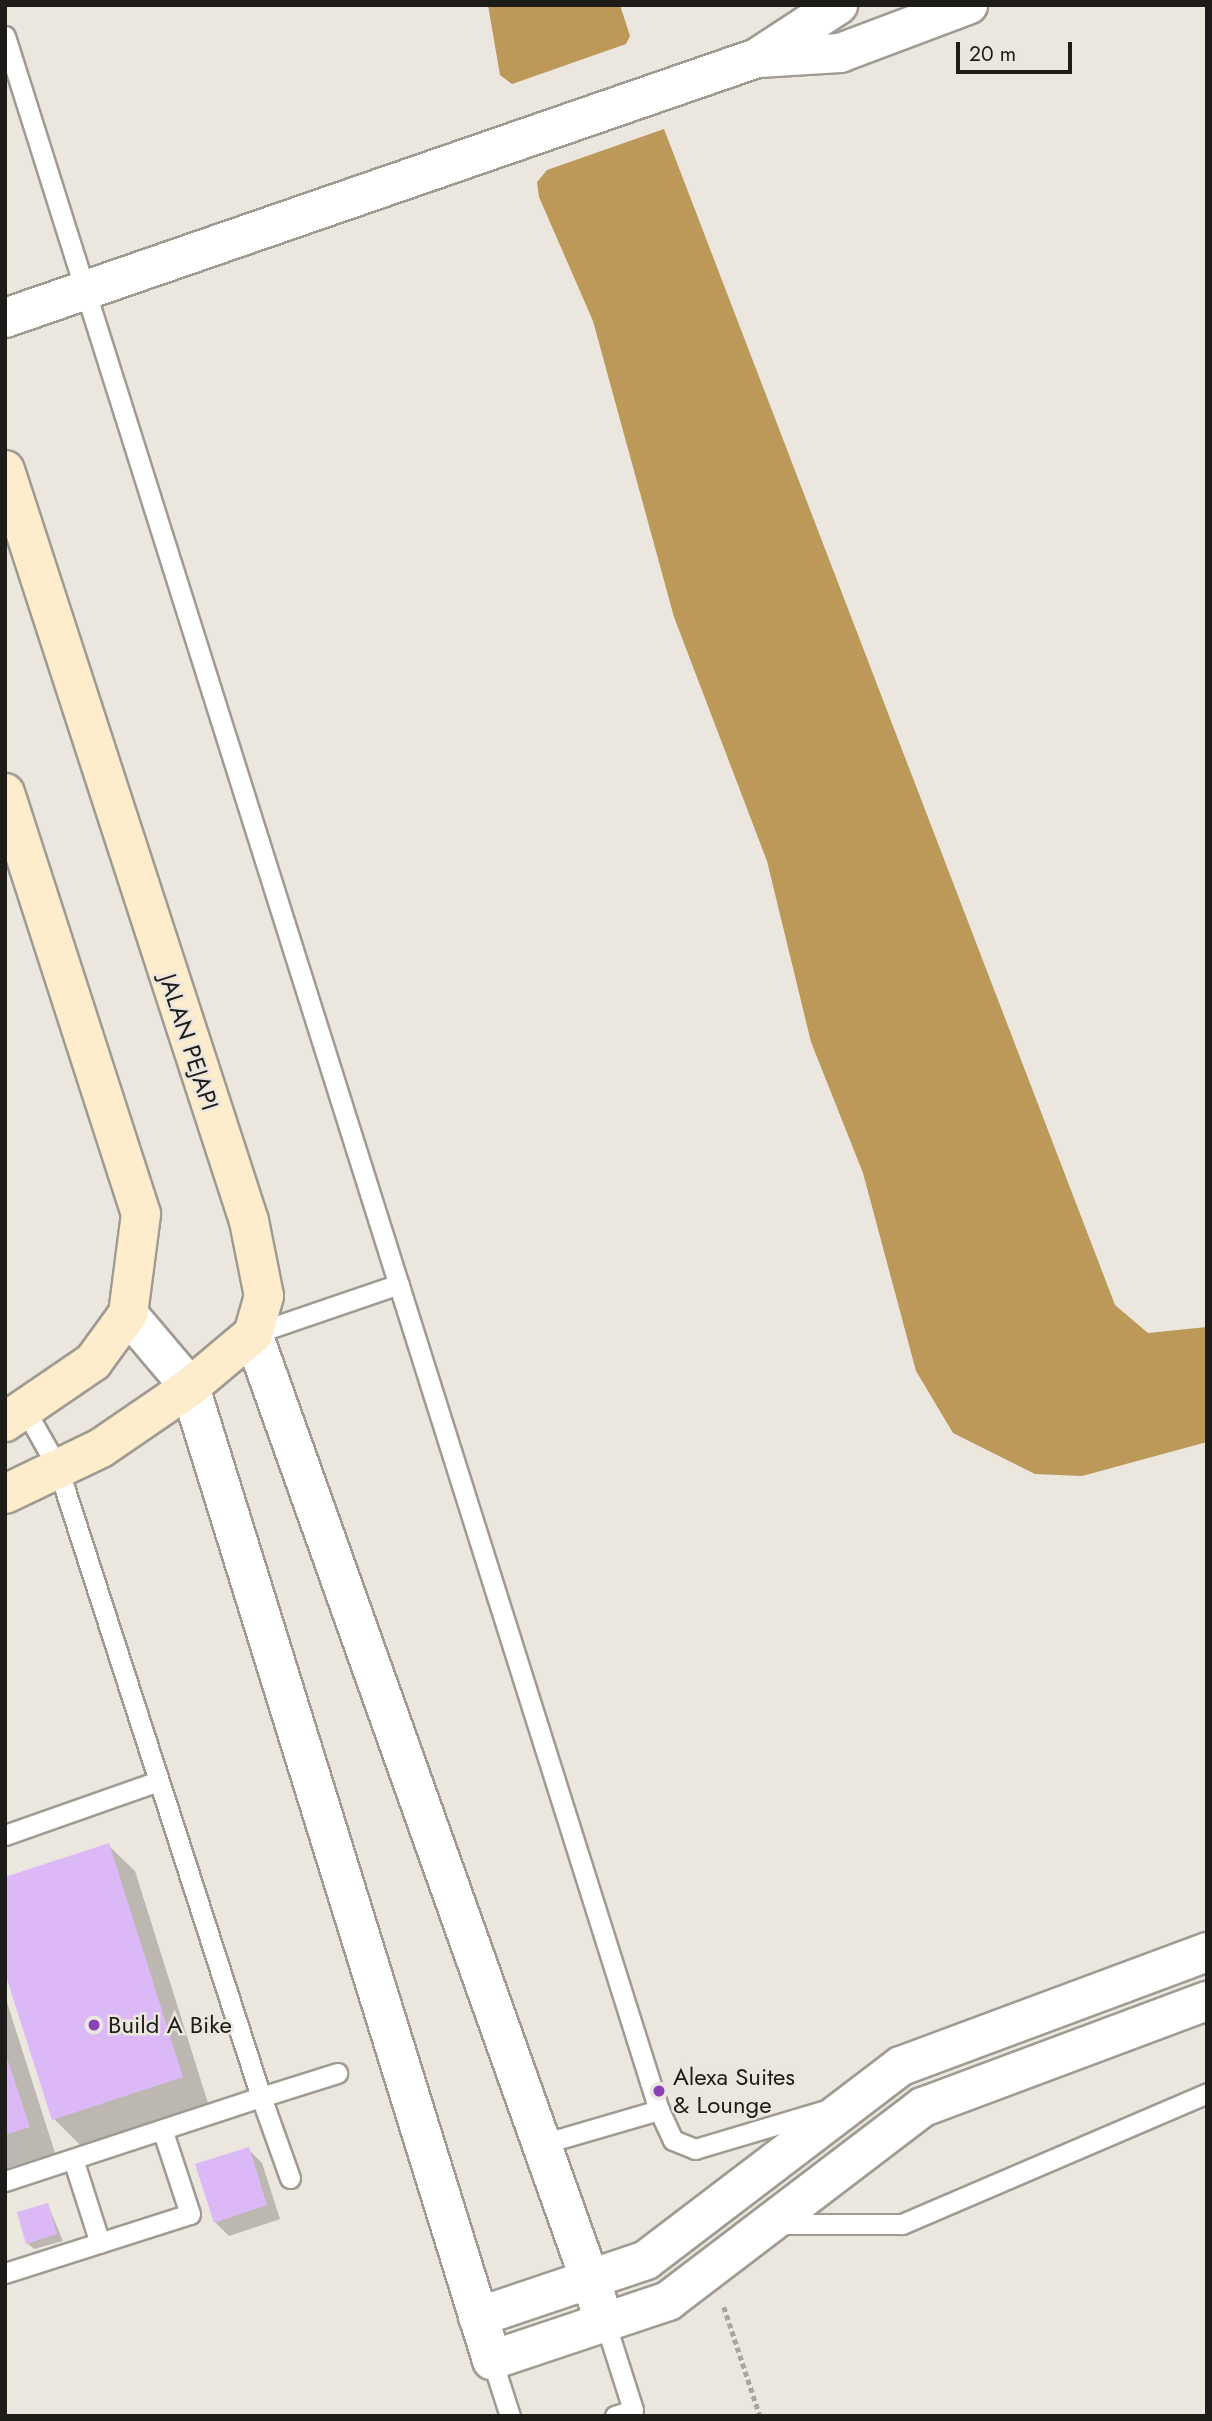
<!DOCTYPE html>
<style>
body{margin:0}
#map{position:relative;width:1212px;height:2421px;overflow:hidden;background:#ebe6de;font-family:Jost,sans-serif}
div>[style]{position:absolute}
.water>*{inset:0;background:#bc9859}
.shadow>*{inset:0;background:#0003}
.building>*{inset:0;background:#dbb9f7}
.path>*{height:4.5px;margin-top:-2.25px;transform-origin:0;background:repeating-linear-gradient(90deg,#a9a59e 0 5px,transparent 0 8.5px)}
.roads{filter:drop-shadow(2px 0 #9f9b93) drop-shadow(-2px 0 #9f9b93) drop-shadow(0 2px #9f9b93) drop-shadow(0 -2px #9f9b93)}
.lane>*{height:19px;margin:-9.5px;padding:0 9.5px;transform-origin:9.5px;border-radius:9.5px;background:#fff}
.street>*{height:38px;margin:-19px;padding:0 19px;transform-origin:19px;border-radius:19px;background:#fff}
.secondary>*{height:38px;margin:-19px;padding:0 19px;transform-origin:19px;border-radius:19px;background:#feedcd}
.dots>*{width:19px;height:19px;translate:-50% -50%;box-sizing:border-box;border:4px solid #ebe6de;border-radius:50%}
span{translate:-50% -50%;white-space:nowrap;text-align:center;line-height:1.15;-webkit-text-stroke:5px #ebe6de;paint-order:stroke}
.street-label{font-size:24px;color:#1e1c19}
.poi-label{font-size:24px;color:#1e1c19}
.left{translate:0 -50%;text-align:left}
.frame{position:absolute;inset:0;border:7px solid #1e1c19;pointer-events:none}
.scale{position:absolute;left:956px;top:42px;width:116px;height:32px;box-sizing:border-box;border:4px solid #1e1c19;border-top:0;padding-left:9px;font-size:21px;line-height:24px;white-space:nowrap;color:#1e1c19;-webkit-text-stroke:5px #ebe6de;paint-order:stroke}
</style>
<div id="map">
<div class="water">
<div style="clip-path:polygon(488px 5px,620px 5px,630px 36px,626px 44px,512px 84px,500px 75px)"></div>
<div style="clip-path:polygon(664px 129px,1115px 1305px,1148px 1333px,1207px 1327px,1207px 1442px,1082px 1476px,1035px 1474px,953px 1433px,916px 1371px,863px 1173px,811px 1042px,767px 861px,674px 617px,593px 321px,539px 197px,537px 182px,547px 170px)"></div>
</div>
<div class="shadow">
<div style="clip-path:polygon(108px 1845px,135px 1871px,208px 2103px,80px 2145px,54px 2119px)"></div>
<div style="clip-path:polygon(5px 1996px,55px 2153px,5px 2169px)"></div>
<div style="clip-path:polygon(248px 2149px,262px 2163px,280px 2219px,229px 2236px,215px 2222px)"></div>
<div style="clip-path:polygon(48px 2205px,63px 2241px,34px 2249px,27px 2243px)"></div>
</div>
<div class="building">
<div style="clip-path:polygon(109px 1843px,183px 2077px,52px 2120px,5px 1973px,5px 1877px)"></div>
<div style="clip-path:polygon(5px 2052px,30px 2127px,5px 2135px)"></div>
<div style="clip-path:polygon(249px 2147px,267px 2205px,214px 2223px,195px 2164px)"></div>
<div style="clip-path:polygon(48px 2203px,57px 2234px,26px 2244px,17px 2212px)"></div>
</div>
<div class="path">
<div style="left:724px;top:2307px;width:115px;rotate:71.7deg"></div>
</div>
<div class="roads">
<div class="lane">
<div style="left:5px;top:36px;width:2175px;rotate:72.5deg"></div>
<div style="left:659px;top:2110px;width:33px;rotate:65deg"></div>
<div style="left:673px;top:2140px;width:24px;rotate:22deg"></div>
<div style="left:695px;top:2149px;width:137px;rotate:-16.6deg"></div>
<div style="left:253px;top:1334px;width:154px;rotate:-18.9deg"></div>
<div style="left:5px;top:1835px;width:162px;rotate:-19.4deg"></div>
<div style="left:542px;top:2144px;width:122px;rotate:-16.2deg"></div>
<div style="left:73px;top:2159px;width:88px;rotate:72.2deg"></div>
<div style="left:290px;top:2178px;width:86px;rotate:-109.7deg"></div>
<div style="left:261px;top:2097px;width:80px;rotate:-17.5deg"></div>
<div style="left:5px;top:2181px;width:269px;rotate:-18.2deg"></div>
<div style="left:261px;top:2097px;width:661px;rotate:-107.89deg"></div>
<div style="left:58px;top:1468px;width:63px;rotate:-119.4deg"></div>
<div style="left:776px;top:2224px;width:126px"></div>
<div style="left:902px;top:2224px;width:332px;rotate:-23.2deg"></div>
<div style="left:5px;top:2273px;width:194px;rotate:-17.7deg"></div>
<div style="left:190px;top:2214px;width:89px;rotate:-108.2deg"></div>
<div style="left:605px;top:2322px;width:92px;rotate:72.3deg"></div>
<div style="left:633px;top:2410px;width:19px;rotate:162deg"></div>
<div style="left:492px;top:2360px;width:59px;rotate:72.2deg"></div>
</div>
<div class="street">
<div style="left:759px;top:58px;width:81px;rotate:-3.5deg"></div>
<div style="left:840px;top:53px;width:137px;rotate:-20.6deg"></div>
<div style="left:5px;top:318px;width:796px;rotate:-19.07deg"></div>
<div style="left:757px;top:58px;width:97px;rotate:-33.2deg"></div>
<div style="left:128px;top:1314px;width:96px;rotate:49.7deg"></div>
<div style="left:190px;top:1387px;width:1019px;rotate:72.76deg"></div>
<div style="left:492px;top:2360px;width:186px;rotate:-18.5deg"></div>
<div style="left:668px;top:2301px;width:320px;rotate:-37.3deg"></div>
<div style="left:923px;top:2107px;width:303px;rotate:-20.5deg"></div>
<div style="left:253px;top:1334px;width:1049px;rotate:70.39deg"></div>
<div style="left:478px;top:2317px;width:177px;rotate:-18.7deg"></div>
<div style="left:646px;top:2260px;width:320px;rotate:-37.3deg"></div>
<div style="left:901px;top:2066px;width:327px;rotate:-20.4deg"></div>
</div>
<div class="secondary">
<div style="left:5px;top:470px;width:790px;rotate:72deg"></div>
<div style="left:249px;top:1221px;width:76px;rotate:78.7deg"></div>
<div style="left:264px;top:1296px;width:40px;rotate:106deg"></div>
<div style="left:253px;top:1334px;width:82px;rotate:139.9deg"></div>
<div style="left:190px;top:1387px;width:108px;rotate:145.6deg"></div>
<div style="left:101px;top:1448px;width:106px;rotate:154.4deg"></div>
<div style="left:5px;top:793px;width:442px;rotate:72.1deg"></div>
<div style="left:141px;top:1214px;width:101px;rotate:97.4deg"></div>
<div style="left:128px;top:1314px;width:59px;rotate:126.1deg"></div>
<div style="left:93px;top:1362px;width:107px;rotate:145.7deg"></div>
</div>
</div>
<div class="dots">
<div style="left:94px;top:2025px;background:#8842b5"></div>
<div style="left:659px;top:2091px;background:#8842b5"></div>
</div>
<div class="street-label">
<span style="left:189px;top:1042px;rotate:72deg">JALAN PEJAPI</span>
</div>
<div class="poi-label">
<span class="left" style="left:108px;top:2025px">Build A Bike</span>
<span class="left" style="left:673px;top:2091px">Alexa Suites<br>&amp; Lounge</span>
</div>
<div class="frame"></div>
<div class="scale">20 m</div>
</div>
